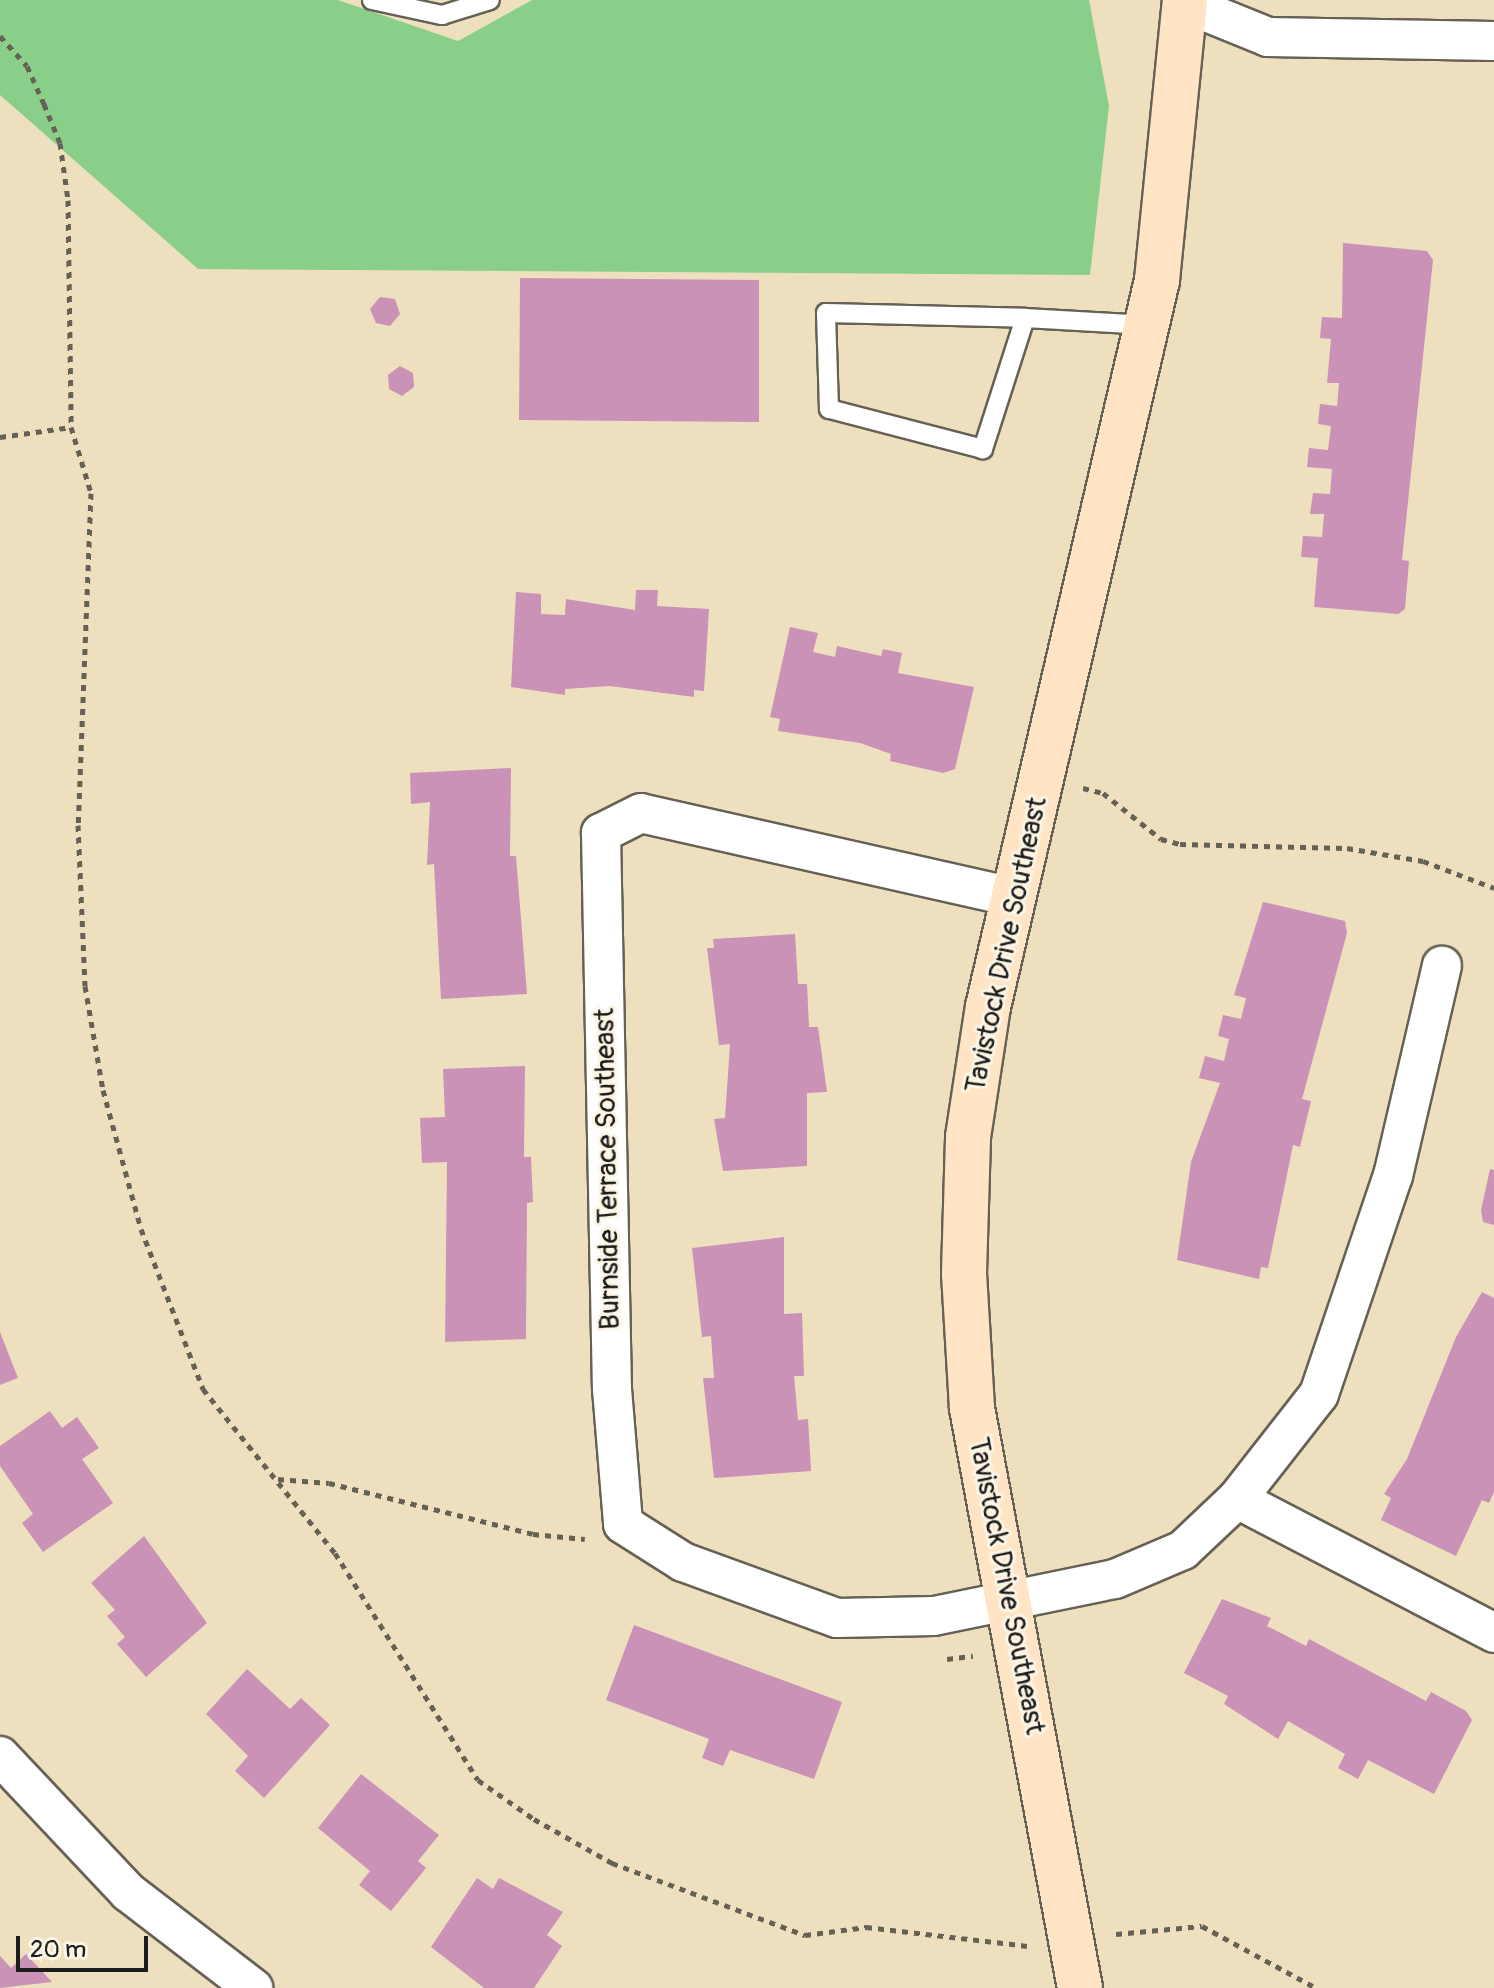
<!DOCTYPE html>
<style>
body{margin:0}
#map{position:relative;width:1494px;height:1988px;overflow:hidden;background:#eee0be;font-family:Pangolin,sans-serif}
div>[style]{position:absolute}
.green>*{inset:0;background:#8acf89}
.building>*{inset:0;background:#ca92b7}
.path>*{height:5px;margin-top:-2.5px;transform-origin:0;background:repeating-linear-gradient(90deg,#666155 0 6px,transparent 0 12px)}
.roads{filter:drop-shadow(2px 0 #666155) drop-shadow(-2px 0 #666155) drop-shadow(0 2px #666155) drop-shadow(0 -2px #666155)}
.lane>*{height:18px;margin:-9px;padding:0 9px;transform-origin:9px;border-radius:9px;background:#fff}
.street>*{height:38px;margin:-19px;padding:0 19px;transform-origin:19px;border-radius:19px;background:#fff}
.secondary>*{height:44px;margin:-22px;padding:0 22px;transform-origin:22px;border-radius:22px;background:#ffe4c6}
span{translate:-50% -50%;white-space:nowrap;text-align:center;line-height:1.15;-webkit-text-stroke:6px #fcf5e5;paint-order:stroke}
.street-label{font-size:28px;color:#1c1c1c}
.scale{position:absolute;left:16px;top:1936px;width:132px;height:36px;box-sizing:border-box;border:4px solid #1c1c1c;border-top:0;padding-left:10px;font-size:24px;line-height:28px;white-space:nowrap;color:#1c1c1c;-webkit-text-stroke:6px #fcf5e5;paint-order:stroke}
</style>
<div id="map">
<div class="green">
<div style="clip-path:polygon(0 0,338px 0,458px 41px,532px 0,1089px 0,1109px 106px,1090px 275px,198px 269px,0 95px)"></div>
</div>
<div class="building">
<div style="clip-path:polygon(1343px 243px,1427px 251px,1433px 260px,1402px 560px,1409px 561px,1405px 609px,1398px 614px,1314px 607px,1318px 558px,1301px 557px,1303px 536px,1322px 537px,1324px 514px,1310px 514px,1313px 493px,1330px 494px,1332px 469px,1307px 467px,1309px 448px,1328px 450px,1331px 426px,1318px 424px,1320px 404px,1337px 406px,1339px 383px,1327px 383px,1331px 339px,1320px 338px,1322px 317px,1342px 318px)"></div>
<div style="clip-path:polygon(520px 278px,759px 280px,759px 422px,519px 420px)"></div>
<div style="clip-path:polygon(380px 297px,395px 299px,400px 314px,390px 326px,376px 323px,370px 309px)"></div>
<div style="clip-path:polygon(400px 366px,413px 373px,414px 387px,402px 396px,389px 389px,388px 375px)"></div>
<div style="clip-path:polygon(636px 590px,658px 590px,657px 606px,709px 609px,704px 691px,694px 690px,694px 697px,610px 686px,565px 689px,565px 695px,511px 687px,516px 592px,541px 594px,541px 614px,565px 615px,566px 599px,635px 610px)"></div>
<div style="clip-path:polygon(790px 627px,818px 633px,813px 652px,835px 657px,837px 646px,881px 656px,883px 649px,902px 653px,898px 673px,974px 687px,955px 769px,943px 773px,890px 761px,891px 754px,860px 743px,778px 731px,780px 719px,770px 717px)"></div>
<div style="clip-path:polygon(511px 768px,510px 856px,516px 856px,527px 994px,441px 999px,434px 864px,427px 865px,430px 802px,411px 804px,410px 773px)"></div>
<div style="clip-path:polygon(1263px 902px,1345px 921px,1347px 933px,1302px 1099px,1311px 1101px,1300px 1147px,1293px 1145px,1268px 1268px,1261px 1267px,1259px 1279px,1177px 1260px,1191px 1162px,1220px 1083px,1199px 1078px,1205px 1056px,1224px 1061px,1229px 1039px,1218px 1036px,1223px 1015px,1241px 1019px,1246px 998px,1234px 995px)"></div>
<div style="clip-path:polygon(795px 934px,798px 984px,807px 984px,809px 1027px,818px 1027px,827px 1092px,807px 1093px,807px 1166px,723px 1171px,714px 1119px,725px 1118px,730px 1044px,719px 1045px,707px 948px,714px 948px,713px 939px)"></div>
<div style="clip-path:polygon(525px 1066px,524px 1157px,531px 1157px,533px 1202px,527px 1203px,526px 1339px,445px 1342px,447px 1162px,422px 1163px,420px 1118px,445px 1117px,443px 1069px)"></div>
<div style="clip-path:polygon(1490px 1169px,1494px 1170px,1494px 1225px,1483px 1222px,1481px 1210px)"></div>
<div style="clip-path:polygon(784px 1237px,784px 1314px,802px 1313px,804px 1376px,794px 1376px,798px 1420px,808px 1419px,811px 1471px,714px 1478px,703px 1378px,714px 1378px,711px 1336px,702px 1337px,692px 1248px)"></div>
<div style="clip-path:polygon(1482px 1292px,1494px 1298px,1494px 1492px,1489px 1503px,1482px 1500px,1456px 1556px,1381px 1520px,1391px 1498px,1384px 1494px,1407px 1459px,1456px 1337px)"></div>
<div style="clip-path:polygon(0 1332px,18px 1378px,0 1385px)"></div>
<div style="clip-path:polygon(50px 1411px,62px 1428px,77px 1417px,99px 1448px,82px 1459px,113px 1503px,43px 1552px,22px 1523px,33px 1514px,0 1466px,0 1446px)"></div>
<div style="clip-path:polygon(144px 1536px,207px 1623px,146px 1677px,117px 1644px,125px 1637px,107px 1616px,115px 1610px,91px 1583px)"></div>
<div style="clip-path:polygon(1222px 1599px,1271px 1618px,1267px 1626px,1306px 1646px,1309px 1639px,1426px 1701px,1431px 1692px,1466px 1711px,1472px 1720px,1434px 1794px,1368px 1760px,1358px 1779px,1338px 1768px,1345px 1754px,1288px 1721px,1278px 1739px,1224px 1704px,1228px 1696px,1184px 1673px)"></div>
<div style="clip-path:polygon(634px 1625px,842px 1702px,814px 1779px,730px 1750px,723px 1766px,702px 1758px,709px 1739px,606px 1700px)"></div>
<div style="clip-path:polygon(247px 1669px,290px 1709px,301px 1698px,330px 1725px,264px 1798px,235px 1771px,248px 1756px,206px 1714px)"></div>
<div style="clip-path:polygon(361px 1774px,439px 1835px,418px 1861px,426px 1868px,391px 1911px,359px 1885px,370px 1871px,318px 1828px)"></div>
<div style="clip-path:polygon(477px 1878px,493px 1889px,499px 1878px,563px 1912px,547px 1935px,562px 1946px,534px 1988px,484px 1988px,431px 1947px)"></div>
<div style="clip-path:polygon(26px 1954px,52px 1982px,0 1988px,0 1956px,11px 1968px)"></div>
</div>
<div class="path">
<div style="left:0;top:36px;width:40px;rotate:48deg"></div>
<div style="left:27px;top:66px;width:42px;rotate:65.9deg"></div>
<div style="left:44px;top:104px;width:42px;rotate:67.7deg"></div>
<div style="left:60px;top:143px;width:58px;rotate:82deg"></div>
<div style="left:68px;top:200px;width:227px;rotate:89.2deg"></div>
<div style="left:71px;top:427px;width:69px;rotate:73.1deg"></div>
<div style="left:91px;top:493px;width:332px;rotate:92.2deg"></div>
<div style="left:78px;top:825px;width:161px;rotate:87.5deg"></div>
<div style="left:85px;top:986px;width:106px;rotate:80.2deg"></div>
<div style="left:103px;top:1090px;width:144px;rotate:74.7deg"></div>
<div style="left:141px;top:1229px;width:172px;rotate:68.8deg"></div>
<div style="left:203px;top:1389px;width:211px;rotate:51.2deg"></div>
<div style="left:335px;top:1553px;width:268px;rotate:57.8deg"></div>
<div style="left:478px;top:1780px;width:68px;rotate:34.9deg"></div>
<div style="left:534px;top:1819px;width:90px;rotate:29.4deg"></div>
<div style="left:612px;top:1863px;width:206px;rotate:20.5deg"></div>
<div style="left:805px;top:1935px;width:62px;rotate:-7.5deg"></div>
<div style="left:866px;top:1927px;width:162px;rotate:6.7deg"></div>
<div style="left:0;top:437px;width:72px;rotate:-8deg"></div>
<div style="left:1083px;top:788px;width:21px;rotate:14deg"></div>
<div style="left:1103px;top:793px;width:74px;rotate:38.4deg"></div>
<div style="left:1161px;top:839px;width:20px;rotate:15deg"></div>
<div style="left:1180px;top:844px;width:167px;rotate:1.4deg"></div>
<div style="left:1347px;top:848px;width:77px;rotate:9.7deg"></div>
<div style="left:1423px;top:861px;width:76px;rotate:20.8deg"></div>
<div style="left:278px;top:1479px;width:51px;rotate:4.5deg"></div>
<div style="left:329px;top:1483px;width:210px;rotate:14deg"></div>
<div style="left:533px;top:1534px;width:52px;rotate:5.5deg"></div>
<div style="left:947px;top:1659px;width:26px;rotate:-7deg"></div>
<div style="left:1116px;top:1934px;width:86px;rotate:-5.3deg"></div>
<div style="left:1202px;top:1926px;width:130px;rotate:28.5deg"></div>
</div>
<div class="roads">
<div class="lane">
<div style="left:372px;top:0;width:72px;rotate:12.1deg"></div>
<div style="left:442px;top:15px;width:50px;rotate:-17.4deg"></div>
<div style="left:1025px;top:318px;width:138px;rotate:107.8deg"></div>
<div style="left:983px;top:449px;width:159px;rotate:-165.4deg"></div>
<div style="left:829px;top:409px;width:96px;rotate:-91.8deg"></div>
<div style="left:826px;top:313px;width:199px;rotate:1.4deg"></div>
<div style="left:1025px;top:318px;width:123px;rotate:3.3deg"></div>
</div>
<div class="street">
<div style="left:1184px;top:3px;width:91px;rotate:22deg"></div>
<div style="left:1268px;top:37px;width:226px;rotate:1deg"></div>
<div style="left:1013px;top:897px;width:381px;rotate:-167.3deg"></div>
<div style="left:641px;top:813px;width:45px;rotate:153.4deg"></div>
<div style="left:601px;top:833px;width:556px;rotate:88.87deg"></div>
<div style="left:612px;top:1389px;width:135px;rotate:85.3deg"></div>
<div style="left:623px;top:1524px;width:71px;rotate:32.3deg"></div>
<div style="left:683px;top:1562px;width:164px;rotate:20deg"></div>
<div style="left:837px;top:1618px;width:97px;rotate:-1.2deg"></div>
<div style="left:934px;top:1616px;width:185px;rotate:-11.6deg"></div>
<div style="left:1115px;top:1579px;width:74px;rotate:-23.1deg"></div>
<div style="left:1183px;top:1550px;width:74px;rotate:-43.4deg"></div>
<div style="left:1237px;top:1499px;width:133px;rotate:-52deg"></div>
<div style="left:1319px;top:1394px;width:230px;rotate:-71.3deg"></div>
<div style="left:1393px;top:1176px;width:216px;rotate:-76.9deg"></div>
<div style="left:1237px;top:1499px;width:290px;rotate:27.5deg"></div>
<div style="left:0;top:1756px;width:187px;rotate:46.7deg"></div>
<div style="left:128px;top:1892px;width:158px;rotate:37.5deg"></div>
</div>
<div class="secondary">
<div style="left:1080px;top:1988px;width:590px;rotate:-100.55deg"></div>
<div style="left:972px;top:1408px;width:135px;rotate:-93.4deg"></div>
<div style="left:964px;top:1273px;width:136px;rotate:-88.3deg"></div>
<div style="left:968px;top:1137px;width:132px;rotate:-81.3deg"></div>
<div style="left:988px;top:1007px;width:746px;rotate:-76.91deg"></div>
<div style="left:1157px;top:280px;width:281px;rotate:-84.3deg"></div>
</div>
</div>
<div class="street-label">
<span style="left:1007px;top:945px;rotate:-78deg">Tavistock Drive Southeast</span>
<span style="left:608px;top:1169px;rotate:-91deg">Burnside Terrace Southeast</span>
<span style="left:1006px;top:1586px;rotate:79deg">Tavistock Drive Southeast</span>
</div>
<div class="scale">20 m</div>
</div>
